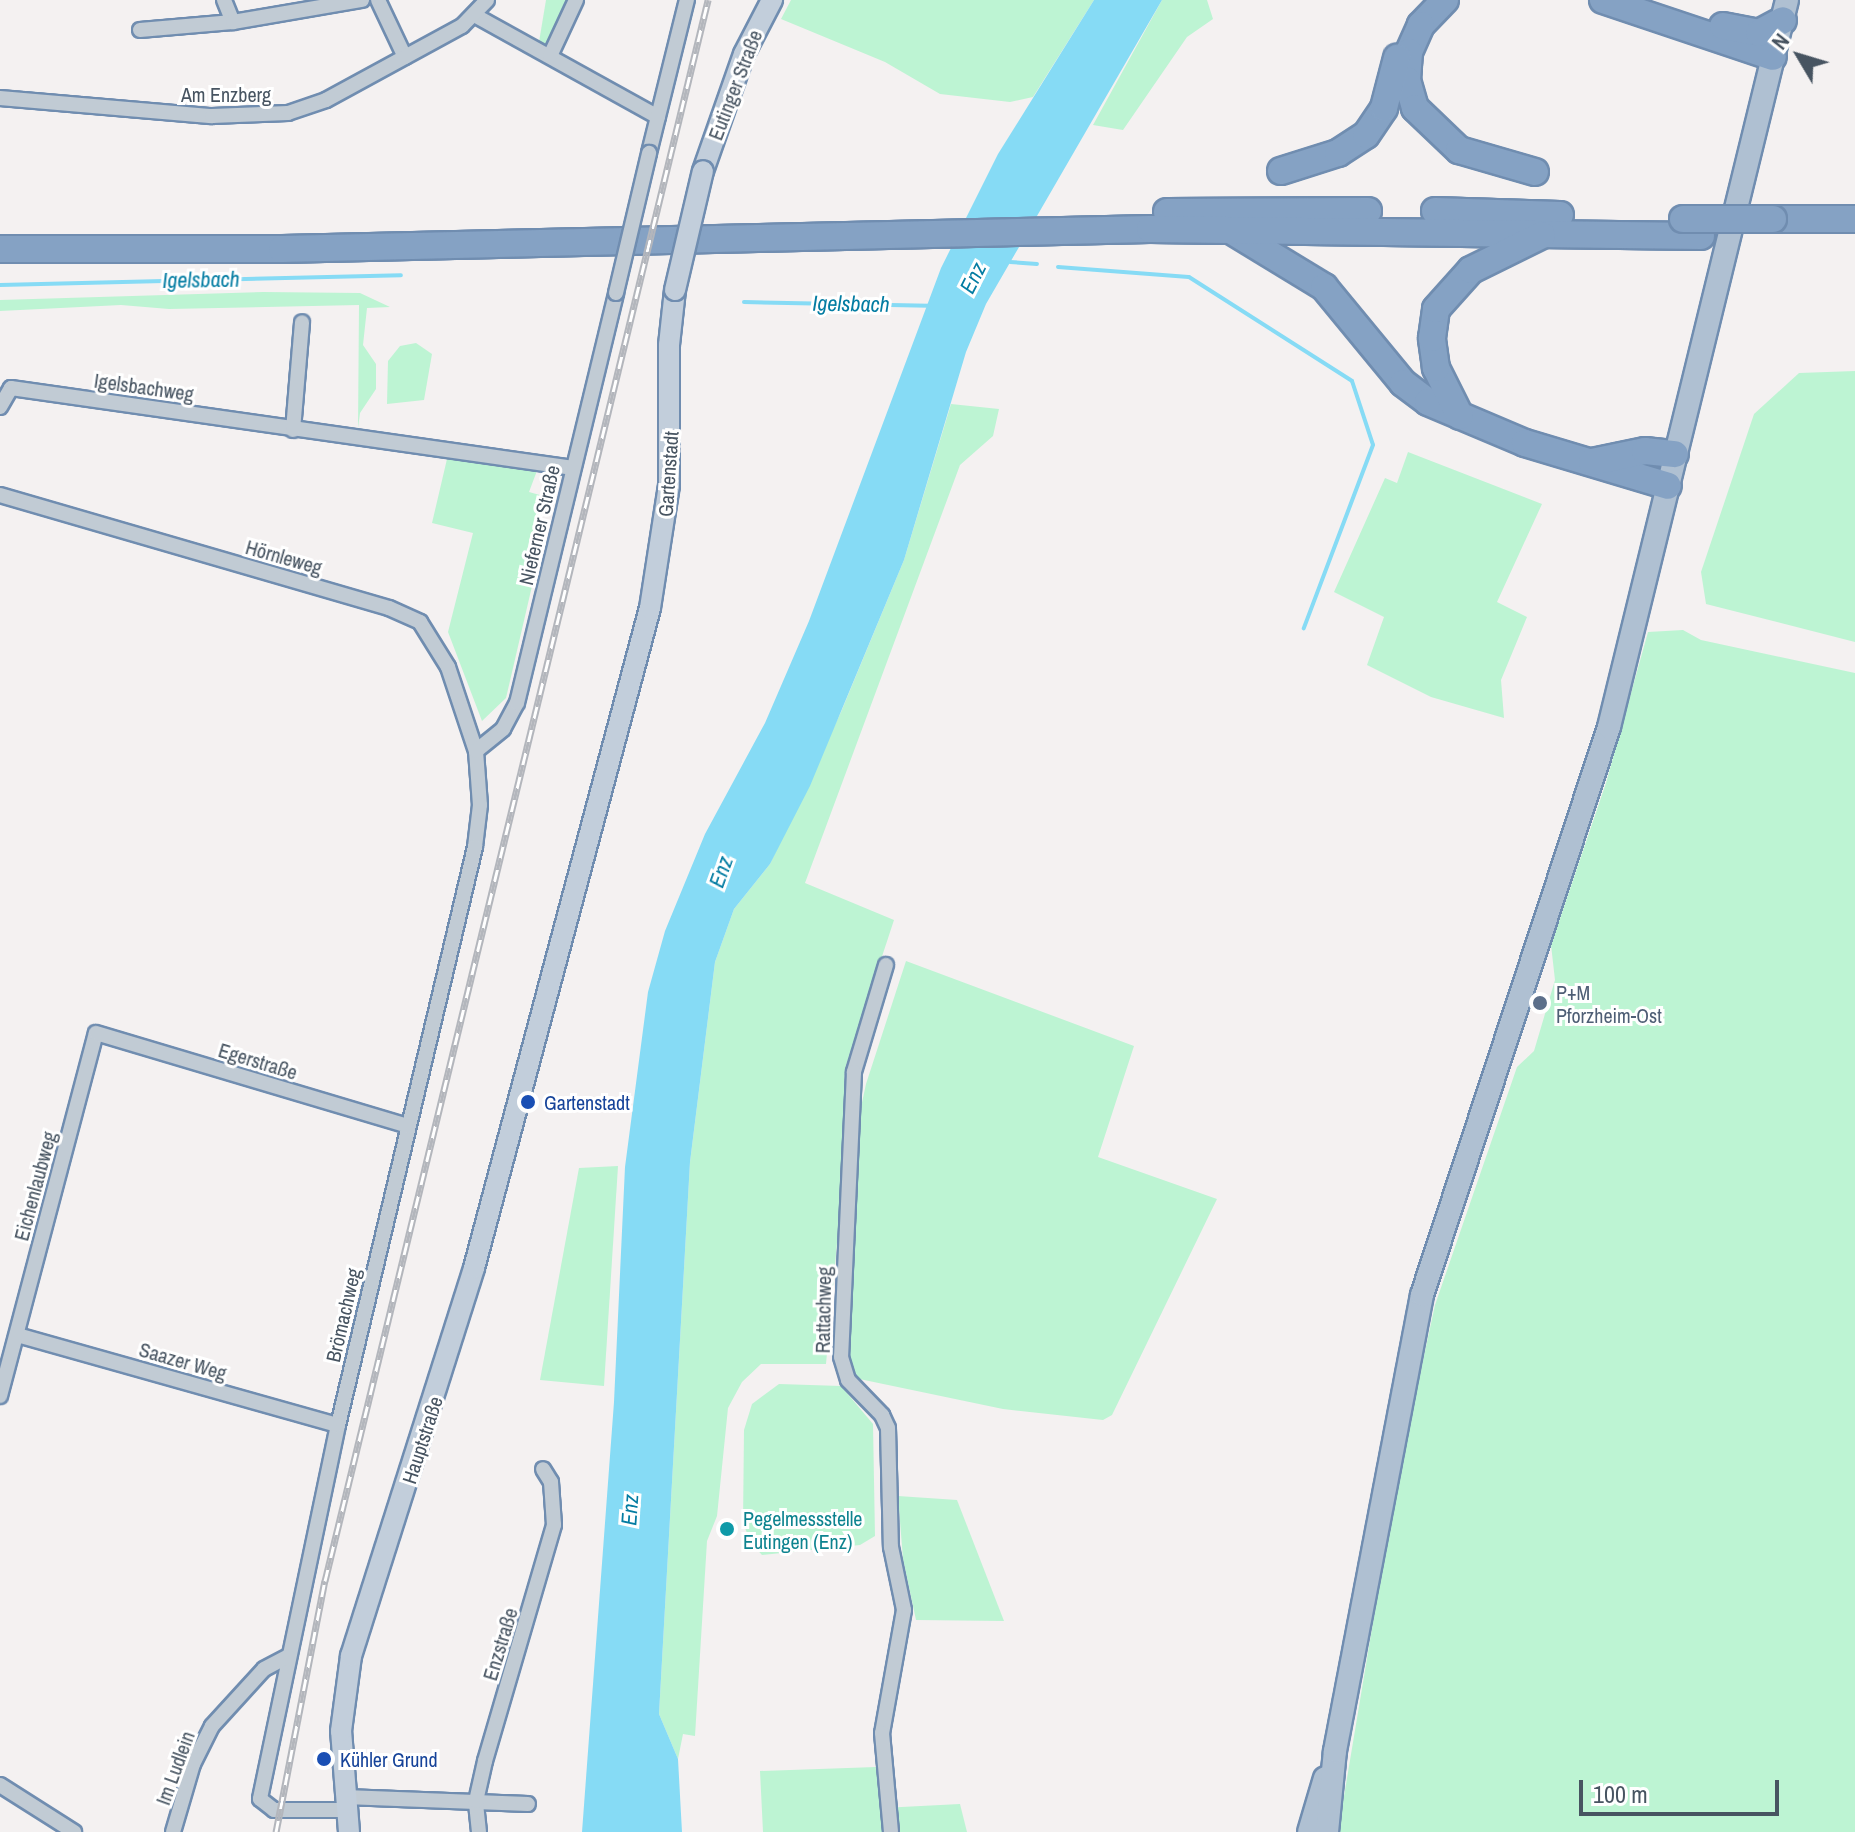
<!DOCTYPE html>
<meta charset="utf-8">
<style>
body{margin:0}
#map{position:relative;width:1855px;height:1832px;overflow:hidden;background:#f4f1f1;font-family:"Archivo Narrow",sans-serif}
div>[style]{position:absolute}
.green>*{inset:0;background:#bdf4d3}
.water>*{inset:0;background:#86dbf5}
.stream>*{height:4px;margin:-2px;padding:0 2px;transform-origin:2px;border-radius:2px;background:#86dbf5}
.roads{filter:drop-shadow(2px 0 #708db0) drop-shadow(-2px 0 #708db0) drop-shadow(0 2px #708db0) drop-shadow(0 -2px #708db0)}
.street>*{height:14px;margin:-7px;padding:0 7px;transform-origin:7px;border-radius:7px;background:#c1cbd4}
.secondary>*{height:20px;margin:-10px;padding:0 10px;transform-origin:10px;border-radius:10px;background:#c2cedb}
.primary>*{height:22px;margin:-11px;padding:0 11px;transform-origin:11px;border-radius:11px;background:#afc0d2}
.highway>*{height:26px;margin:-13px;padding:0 13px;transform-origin:13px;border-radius:13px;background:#85a2c4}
.rail>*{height:7px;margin-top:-3.5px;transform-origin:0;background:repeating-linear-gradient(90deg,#fff 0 12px,#b3b6bc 0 24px);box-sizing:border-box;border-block:2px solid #b3b6bc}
.bridges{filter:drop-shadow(2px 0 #708db0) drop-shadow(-2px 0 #708db0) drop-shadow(0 2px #708db0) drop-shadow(0 -2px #708db0)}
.street-bridge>*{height:14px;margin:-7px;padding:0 7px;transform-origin:7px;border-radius:7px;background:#c1cbd4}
.secondary-bridge>*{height:20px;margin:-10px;padding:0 10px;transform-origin:10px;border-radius:10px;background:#c2cedb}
.highway-bridge>*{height:26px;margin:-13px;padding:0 13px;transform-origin:13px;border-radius:13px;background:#85a2c4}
.dots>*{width:22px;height:22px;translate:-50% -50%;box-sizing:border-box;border:4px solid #fff;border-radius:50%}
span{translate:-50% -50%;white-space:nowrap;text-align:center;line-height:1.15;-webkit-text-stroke:6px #fff;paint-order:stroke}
.street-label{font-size:20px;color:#475461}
.service-label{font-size:20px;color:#4e5e75}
.left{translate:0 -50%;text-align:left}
.transit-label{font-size:20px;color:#164399}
.culture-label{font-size:20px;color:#0d838f}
.water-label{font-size:22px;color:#037ca2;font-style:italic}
.north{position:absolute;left:1759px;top:16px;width:80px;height:80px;-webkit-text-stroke:6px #fff;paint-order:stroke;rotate:308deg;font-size:22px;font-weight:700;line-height:32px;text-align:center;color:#475461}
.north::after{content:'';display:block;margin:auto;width:28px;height:36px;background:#475461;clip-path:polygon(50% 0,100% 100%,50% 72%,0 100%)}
.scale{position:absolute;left:1579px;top:1780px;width:200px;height:36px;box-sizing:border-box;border:4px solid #475461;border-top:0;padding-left:10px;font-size:24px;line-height:28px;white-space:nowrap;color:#475461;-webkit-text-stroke:6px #fff;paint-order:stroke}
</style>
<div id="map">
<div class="green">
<div style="clip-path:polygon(546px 0,570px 0,549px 47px,539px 42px)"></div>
<div style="clip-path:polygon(791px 0,1094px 0,1033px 97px,1010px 102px,940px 94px,885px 62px,781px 19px)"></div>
<div style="clip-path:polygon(1162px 0,1207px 0,1213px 19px,1187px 37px,1123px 130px,1093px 125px)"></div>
<div style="clip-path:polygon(263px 292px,360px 293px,390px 307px,367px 308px,363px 345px,376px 364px,376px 389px,360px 413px,358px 428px,359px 305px,169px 309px,121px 305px,0 311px,0 300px)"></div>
<div style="clip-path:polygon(416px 343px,432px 354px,424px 400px,387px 404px,388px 361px,400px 346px)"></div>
<div style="clip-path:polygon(1855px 371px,1855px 642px,1706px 604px,1701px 572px,1754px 414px,1799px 373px)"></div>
<div style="clip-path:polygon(951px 404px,999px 409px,993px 436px,960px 465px,805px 883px,894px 920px,845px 1069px,840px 1210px,826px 1364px,761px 1364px,742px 1382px,728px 1408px,717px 1516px,707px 1541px,695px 1736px,683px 1734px,678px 1759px,659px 1714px,690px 1162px,715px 962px,734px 909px,770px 864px,841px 712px,904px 560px)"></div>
<div style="clip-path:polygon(1408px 452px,1542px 504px,1497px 602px,1527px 617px,1501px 680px,1504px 718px,1431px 697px,1367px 665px,1384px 617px,1334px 592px,1385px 478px,1397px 483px)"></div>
<div style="clip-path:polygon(455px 456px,538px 468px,529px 492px,547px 497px,535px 540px,542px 543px,506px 698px,482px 721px,448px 632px,473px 533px,432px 523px,447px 459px)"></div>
<div style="clip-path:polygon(1683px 630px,1701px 640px,1855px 673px,1855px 1832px,1338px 1832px,1396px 1485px,1435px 1305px,1517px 1067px,1534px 1051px,1555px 980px,1551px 945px,1606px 783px,1648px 632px)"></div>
<div style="clip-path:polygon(906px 961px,1134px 1046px,1098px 1157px,1217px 1199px,1112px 1415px,1103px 1420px,1003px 1409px,845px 1376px,850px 1158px,866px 1084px)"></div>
<div style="clip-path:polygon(618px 1166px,604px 1386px,540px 1380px,579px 1168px)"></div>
<div style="clip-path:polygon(779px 1384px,841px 1386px,873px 1424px,875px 1536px,860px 1545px,762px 1555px,751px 1543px,743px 1523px,744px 1430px,752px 1404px)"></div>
<div style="clip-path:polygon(898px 1496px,957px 1500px,1004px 1621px,916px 1620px,903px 1559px)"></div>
<div style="clip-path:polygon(876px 1767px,882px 1808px,960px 1804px,967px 1832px,763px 1832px,760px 1771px)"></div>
</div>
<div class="water">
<div style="clip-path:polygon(1094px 0,1162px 0,986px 304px,966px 352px,904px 560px,810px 786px,770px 864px,734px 909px,715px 962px,690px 1162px,659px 1714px,678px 1759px,682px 1832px,582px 1832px,614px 1402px,625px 1167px,648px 992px,665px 931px,705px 834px,765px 723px,809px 621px,941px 268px,998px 154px)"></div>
</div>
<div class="stream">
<div style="left:1010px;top:262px;width:27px;rotate:4deg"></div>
<div style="left:1058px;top:267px;width:131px;rotate:4.4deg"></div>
<div style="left:1189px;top:277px;width:193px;rotate:32.5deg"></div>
<div style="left:1352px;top:381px;width:67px;rotate:71.8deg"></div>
<div style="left:1373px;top:445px;width:196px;rotate:110.7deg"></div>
<div style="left:0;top:285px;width:401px;rotate:-1.4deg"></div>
<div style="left:744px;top:302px;width:185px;rotate:1.2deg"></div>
</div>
<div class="roads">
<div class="street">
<div style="left:224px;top:0;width:24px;rotate:68deg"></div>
<div style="left:378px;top:0;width:63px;rotate:64.7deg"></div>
<div style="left:476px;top:16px;width:208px;rotate:29deg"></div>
<div style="left:140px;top:30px;width:93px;rotate:-4.9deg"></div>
<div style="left:233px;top:22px;width:131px;rotate:-9.7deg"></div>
<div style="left:550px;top:56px;width:62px;rotate:-65.1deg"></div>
<div style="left:0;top:98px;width:213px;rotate:4.9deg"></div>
<div style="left:212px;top:116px;width:76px;rotate:-2.3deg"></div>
<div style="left:288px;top:113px;width:40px;rotate:-18.9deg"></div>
<div style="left:326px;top:100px;width:155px;rotate:-28.6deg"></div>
<div style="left:462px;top:26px;width:36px;rotate:-46deg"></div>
<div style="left:649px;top:153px;width:158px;rotate:-76.1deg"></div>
<div style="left:0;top:407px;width:22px;rotate:-60deg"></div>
<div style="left:11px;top:388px;width:568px;rotate:8.1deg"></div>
<div style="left:293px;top:430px;width:108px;rotate:-85.2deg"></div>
<div style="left:0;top:495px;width:405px;rotate:16.2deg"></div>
<div style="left:389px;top:608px;width:34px;rotate:24deg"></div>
<div style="left:420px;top:622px;width:53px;rotate:58.1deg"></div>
<div style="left:448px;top:667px;width:89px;rotate:71.6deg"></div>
<div style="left:476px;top:751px;width:54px;rotate:85.8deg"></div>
<div style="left:480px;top:805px;width:42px;rotate:96.8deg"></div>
<div style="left:475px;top:847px;width:594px;rotate:103.33deg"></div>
<div style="left:338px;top:1425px;width:382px;rotate:101.8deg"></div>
<div style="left:260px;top:1799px;width:18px;rotate:38deg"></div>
<div style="left:274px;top:1810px;width:72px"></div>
<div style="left:476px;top:751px;width:35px;rotate:-39deg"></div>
<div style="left:503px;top:729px;width:30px;rotate:-62deg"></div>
<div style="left:517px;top:703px;width:422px;rotate:-76.4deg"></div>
<div style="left:886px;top:965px;width:112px;rotate:106.7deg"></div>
<div style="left:854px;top:1072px;width:285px;rotate:92.6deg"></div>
<div style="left:841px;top:1357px;width:24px;rotate:73deg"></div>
<div style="left:848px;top:1380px;width:49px;rotate:45.8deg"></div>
<div style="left:882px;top:1415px;width:14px;rotate:65deg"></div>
<div style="left:888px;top:1428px;width:119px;rotate:88.6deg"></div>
<div style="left:891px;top:1547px;width:64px;rotate:78.3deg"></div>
<div style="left:904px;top:1610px;width:125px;rotate:100.1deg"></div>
<div style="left:882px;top:1733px;width:99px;rotate:84.8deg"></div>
<div style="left:17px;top:1335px;width:333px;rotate:15.7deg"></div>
<div style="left:0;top:1396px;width:375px;rotate:-75.2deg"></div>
<div style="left:96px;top:1033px;width:326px;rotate:16.6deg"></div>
<div style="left:0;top:1785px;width:88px;rotate:32.4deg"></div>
<div style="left:345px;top:1797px;width:183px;rotate:2.2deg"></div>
<div style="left:173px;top:1832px;width:71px;rotate:-73.6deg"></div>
<div style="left:193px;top:1764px;width:42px;rotate:-63.4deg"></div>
<div style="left:212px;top:1726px;width:77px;rotate:-47.6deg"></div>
<div style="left:264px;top:1669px;width:27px;rotate:-28deg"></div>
<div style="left:479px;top:1832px;width:31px;rotate:-96deg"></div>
<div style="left:476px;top:1801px;width:41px;rotate:-77.3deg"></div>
<div style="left:485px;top:1761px;width:246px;rotate:-73.7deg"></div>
<div style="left:554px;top:1525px;width:43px;rotate:-94deg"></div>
<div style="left:551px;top:1482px;width:15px;rotate:-122deg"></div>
</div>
<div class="secondary">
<div style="left:703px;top:171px;width:124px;rotate:-70.7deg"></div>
<div style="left:744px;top:54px;width:61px;rotate:-62.6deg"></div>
<div style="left:349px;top:1832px;width:101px;rotate:-94.5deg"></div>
<div style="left:341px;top:1731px;width:76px;rotate:-82.4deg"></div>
<div style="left:351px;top:1656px;width:407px;rotate:-72.4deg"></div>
<div style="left:474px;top:1268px;width:683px;rotate:-75.07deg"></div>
<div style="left:650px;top:608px;width:124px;rotate:-81.2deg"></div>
<div style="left:669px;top:485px;width:140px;rotate:-90deg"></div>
<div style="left:669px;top:345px;width:55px;rotate:-83.8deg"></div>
</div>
<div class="primary">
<div style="left:1309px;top:1832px;width:56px;rotate:-73.5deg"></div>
<div style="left:1327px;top:1832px;width:81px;rotate:-84.4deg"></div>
<div style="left:1335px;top:1751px;width:464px;rotate:-79.2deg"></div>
<div style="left:1422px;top:1295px;width:598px;rotate:-71.78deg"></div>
<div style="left:1609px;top:727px;width:748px;rotate:-76.24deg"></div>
</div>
<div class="highway">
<div style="left:1445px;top:0;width:35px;rotate:134deg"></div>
<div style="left:1421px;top:25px;width:30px;rotate:114deg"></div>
<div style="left:1409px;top:52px;width:28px;rotate:94deg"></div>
<div style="left:1407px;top:80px;width:29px;rotate:74deg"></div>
<div style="left:1415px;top:108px;width:61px;rotate:43.7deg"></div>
<div style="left:1459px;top:150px;width:79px;rotate:16.1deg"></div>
<div style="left:1603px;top:0;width:179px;rotate:18.5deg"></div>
<div style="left:1723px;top:26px;width:37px;rotate:11deg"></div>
<div style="left:1759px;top:33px;width:27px;rotate:-28deg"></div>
<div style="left:1281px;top:171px;width:60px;rotate:-17.5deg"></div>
<div style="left:1338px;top:153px;width:33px;rotate:-33deg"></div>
<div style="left:1366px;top:135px;width:32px;rotate:-56deg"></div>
<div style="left:1384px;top:108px;width:52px;rotate:-75.4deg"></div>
<div style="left:1435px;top:211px;width:125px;rotate:1.8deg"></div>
<div style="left:1167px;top:212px;width:201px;rotate:-0.3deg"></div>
<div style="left:1773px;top:219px;width:82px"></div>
<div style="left:1232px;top:231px;width:108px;rotate:31.3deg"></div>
<div style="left:1324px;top:287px;width:124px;rotate:50.5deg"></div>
<div style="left:1403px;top:383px;width:31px;rotate:37deg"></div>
<div style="left:1428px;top:402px;width:105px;rotate:22.9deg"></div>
<div style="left:1525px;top:443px;width:149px;rotate:16.7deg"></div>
<div style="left:0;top:249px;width:282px"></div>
<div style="left:282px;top:249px;width:868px;rotate:-1.32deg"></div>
<div style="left:1150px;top:229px;width:551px;rotate:0.73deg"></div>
<div style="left:1460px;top:416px;width:54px;rotate:-116.6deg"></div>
<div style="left:1436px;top:368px;width:30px;rotate:-98deg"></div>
<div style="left:1432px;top:338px;width:29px;rotate:-82deg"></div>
<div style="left:1436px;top:309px;width:52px;rotate:-48.1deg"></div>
<div style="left:1471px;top:270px;width:79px;rotate:-26.2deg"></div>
<div style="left:1592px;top:462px;width:54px;rotate:-11.7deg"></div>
<div style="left:1645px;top:451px;width:30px;rotate:6deg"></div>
</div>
</div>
<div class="rail">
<div style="left:276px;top:1832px;width:256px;rotate:-79deg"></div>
<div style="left:325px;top:1581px;width:1627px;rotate:-76.38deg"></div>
</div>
<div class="bridges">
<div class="street-bridge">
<div style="left:616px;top:293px;width:144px;rotate:-76.7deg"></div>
</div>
<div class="secondary-bridge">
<div style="left:675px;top:290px;width:122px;rotate:-76.8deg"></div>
</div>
<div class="highway-bridge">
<div style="left:1683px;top:219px;width:90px"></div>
</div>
</div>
<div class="dots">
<div style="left:1540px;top:1003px;background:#5c6f8a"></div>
<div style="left:528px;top:1102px;background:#1a4fb4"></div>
<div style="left:727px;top:1529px;background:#0f9aa8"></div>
<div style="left:324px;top:1759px;background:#1a4fb4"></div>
</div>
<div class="street-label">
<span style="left:735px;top:85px;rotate:-69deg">Eutinger Straße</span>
<span style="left:226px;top:94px">Am Enzberg</span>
<span style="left:144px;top:387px;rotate:8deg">Igelsbachweg</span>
<span style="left:668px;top:474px;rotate:-86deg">Gartenstadt</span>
<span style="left:539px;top:525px;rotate:-77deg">Nieferner Straße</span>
<span style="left:284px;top:557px;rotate:16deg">Hörnleweg</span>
<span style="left:258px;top:1061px;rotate:17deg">Egerstraße</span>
<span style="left:35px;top:1186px;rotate:-75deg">Eichenlaubweg</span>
<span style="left:823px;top:1310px;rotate:-89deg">Rattachweg</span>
<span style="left:343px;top:1315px;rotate:-77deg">Brömachweg</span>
<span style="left:183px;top:1361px;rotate:16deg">Saazer Weg</span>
<span style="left:422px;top:1440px;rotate:-72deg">Hauptstraße</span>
<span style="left:500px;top:1644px;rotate:-73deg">Enzstraße</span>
<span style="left:175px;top:1768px;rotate:-70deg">Im Ludlein</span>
</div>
<div class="service-label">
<span class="left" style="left:1556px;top:1004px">P+M<br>Pforzheim-Ost</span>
</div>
<div class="transit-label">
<span class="left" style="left:544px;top:1102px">Gartenstadt</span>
<span class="left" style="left:340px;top:1759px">Kühler Grund</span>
</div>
<div class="culture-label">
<span class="left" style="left:743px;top:1530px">Pegelmessstelle<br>Eutingen (Enz)</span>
</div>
<div class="water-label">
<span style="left:973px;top:278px;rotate:-63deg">Enz</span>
<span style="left:201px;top:280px;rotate:-1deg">Igelsbach</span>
<span style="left:851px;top:304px;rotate:1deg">Igelsbach</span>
<span style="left:721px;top:872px;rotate:-70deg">Enz</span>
<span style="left:630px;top:1510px;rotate:-86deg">Enz</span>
</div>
<div class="north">N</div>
<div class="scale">100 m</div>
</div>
